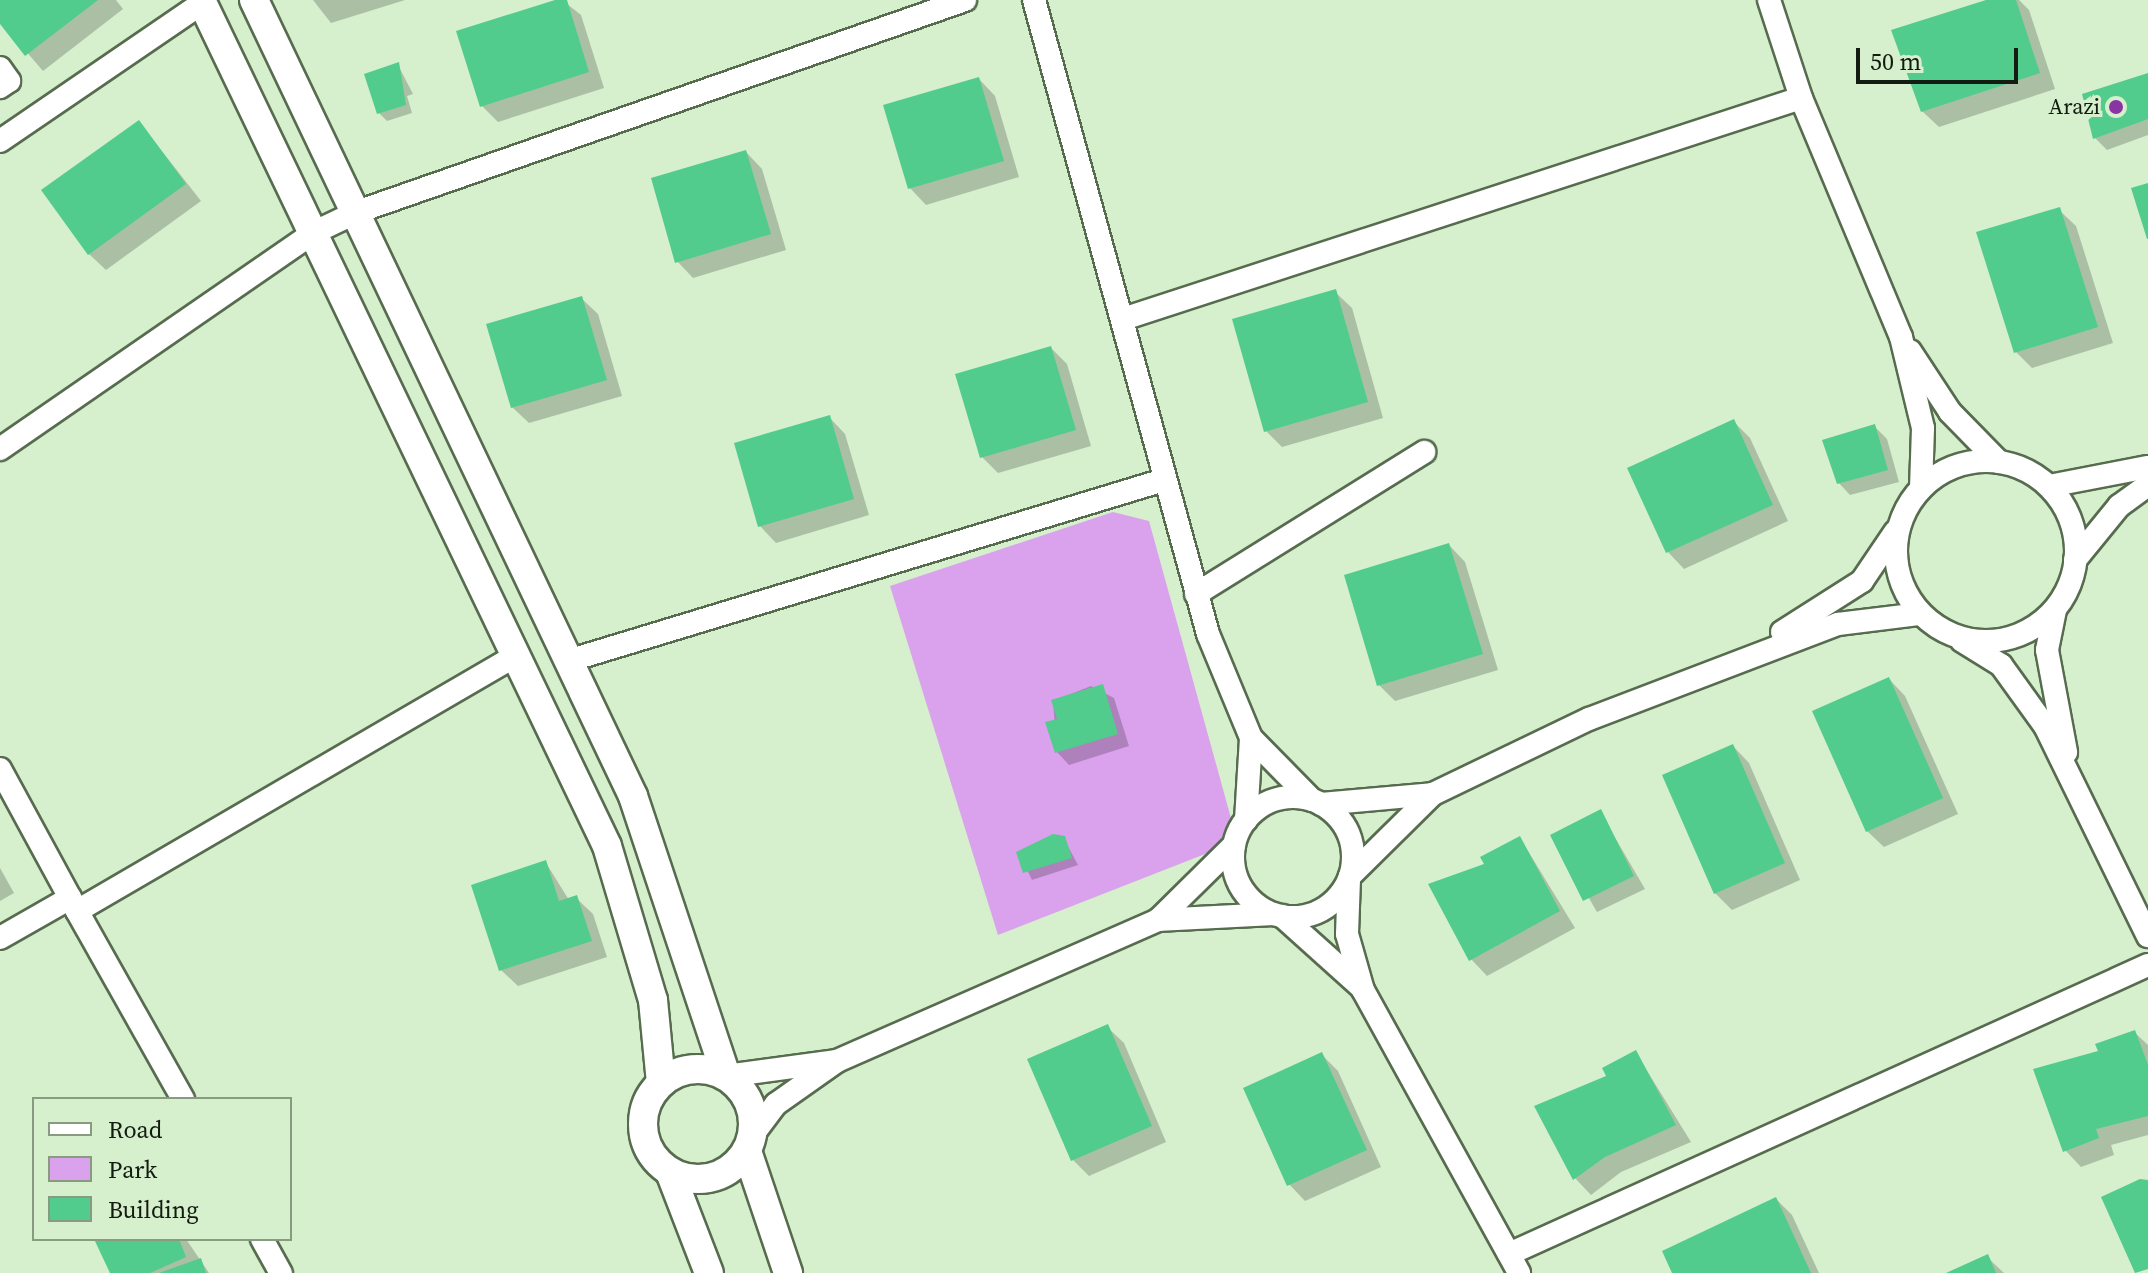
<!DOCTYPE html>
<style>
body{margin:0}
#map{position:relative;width:2148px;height:1273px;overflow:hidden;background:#d6efcd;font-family:"Source Serif 4",serif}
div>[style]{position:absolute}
.green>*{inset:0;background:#daa2ec}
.shadow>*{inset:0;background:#0003}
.building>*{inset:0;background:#51cc8c}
.roads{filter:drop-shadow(2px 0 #576c4f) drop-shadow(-2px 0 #576c4f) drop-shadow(0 2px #576c4f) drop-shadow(0 -2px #576c4f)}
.minor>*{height:22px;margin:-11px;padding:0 11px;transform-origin:11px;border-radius:11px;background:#fff}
.minor>.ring{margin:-11px;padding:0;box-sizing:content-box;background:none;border:22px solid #fff;border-radius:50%}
.major>*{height:28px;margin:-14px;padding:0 14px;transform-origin:14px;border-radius:14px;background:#fff}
.major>.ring{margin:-14px;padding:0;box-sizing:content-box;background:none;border:28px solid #fff;border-radius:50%}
.dots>*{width:22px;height:22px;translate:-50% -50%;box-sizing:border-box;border:4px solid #d6efcd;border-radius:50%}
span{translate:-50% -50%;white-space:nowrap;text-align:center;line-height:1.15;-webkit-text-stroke:6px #d6efcd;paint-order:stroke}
.poi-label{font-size:22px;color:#131c10}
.right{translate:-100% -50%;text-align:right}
.legend{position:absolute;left:32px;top:1097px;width:260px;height:144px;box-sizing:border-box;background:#d6efcd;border:2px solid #889b81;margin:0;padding:10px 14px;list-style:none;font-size:24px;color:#131c10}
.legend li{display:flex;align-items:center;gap:16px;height:40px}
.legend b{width:40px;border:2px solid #889b81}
.scale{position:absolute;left:1856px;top:48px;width:162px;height:36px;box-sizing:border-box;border:4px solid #131c10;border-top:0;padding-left:10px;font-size:24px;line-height:28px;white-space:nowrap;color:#131c10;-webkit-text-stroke:6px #d6efcd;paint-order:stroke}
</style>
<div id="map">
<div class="green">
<div style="clip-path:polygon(1113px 512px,1149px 521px,1234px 829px,1223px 847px,998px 935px,890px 586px)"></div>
</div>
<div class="shadow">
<div style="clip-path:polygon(0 0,116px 0,123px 9px,43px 71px,0 21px)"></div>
<div style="clip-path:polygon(313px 0,405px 0,331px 23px)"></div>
<div style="clip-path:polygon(562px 0,581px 15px,604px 88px,498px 122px,482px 106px)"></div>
<div style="clip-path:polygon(1993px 0,2019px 0,2029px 10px,2055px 89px,1939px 127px,1922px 111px)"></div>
<div style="clip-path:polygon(398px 65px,413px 94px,407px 96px,412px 113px,387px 121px,379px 113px)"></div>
<div style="clip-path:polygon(2148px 75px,2148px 135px,2107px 150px,2095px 138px)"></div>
<div style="clip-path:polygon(979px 79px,995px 96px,1019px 177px,926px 205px,910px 188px)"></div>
<div style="clip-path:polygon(139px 122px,201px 201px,106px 270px,89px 254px)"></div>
<div style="clip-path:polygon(746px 152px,762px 169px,786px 250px,693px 278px,677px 261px)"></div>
<div style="clip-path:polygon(2059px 210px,2076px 226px,2113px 343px,2032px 368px,2016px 352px)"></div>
<div style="clip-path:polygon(1335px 292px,1352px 308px,1383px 418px,1282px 447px,1266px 431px)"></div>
<div style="clip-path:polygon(581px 298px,598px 314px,622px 396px,529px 423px,512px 407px)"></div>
<div style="clip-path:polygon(1051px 348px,1067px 364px,1091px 446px,998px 473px,982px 457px)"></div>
<div style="clip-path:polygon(829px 417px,845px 434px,869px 515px,776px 543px,760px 526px)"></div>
<div style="clip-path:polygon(1734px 422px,1750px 438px,1788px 521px,1684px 569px,1668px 552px)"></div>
<div style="clip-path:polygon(1875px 427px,1887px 439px,1899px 482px,1850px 495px,1838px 482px)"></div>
<div style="clip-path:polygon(1449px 545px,1465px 562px,1498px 670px,1395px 701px,1379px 685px)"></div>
<div style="clip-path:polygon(1889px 679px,1905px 696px,1958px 814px,1884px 847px,1867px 831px)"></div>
<div style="clip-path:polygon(1091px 686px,1114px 698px,1129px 746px,1069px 765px,1057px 752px,1053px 701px)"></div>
<div style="clip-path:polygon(1733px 746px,1749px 763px,1800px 880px,1732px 910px,1715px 893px)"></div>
<div style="clip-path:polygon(1600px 812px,1645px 889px,1597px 912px,1553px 836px)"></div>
<div style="clip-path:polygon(1520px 838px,1575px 928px,1487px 976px,1471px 959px,1487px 865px)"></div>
<div style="clip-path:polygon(1064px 839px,1078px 865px,1032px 880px,1019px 853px)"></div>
<div style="clip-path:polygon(546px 863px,569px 900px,576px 898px,593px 914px,607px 957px,518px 986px,501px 970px)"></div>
<div style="clip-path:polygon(0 868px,14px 893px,0 901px)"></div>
<div style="clip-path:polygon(1107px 1027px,1124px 1043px,1166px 1142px,1089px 1176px,1073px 1160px)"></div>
<div style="clip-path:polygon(2134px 1032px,2148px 1045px,2148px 1135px,2111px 1145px,2114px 1155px,2081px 1167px,2065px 1150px,2101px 1053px)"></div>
<div style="clip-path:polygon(1636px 1053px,1691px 1142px,1621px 1172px,1591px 1195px,1575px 1178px,1609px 1077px)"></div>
<div style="clip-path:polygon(1322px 1055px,1338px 1071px,1381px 1167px,1305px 1201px,1289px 1184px)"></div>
<div style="clip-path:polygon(1776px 1199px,1792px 1215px,1819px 1273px,1674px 1273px)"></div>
<div style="clip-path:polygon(96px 1239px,186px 1239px,209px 1273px,112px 1273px)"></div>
<div style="clip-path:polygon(1987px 1257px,2004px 1273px,1951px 1273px)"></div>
</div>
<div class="building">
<div style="clip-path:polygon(0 0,98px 0,25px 56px,0 24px)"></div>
<div style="clip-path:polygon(555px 0,567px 0,589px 72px,480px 107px,456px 31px)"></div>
<div style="clip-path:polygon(1986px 0,2016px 0,2040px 73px,1921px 112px,1891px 30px)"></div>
<div style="clip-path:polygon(399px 62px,406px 105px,377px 114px,364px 74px)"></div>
<div style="clip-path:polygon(2148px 73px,2148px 119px,2093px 139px,2082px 94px)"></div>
<div style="clip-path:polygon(979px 77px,1004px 161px,908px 189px,883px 105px)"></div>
<div style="clip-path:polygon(139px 120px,186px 184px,88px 255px,41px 190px)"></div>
<div style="clip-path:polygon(746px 150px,771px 234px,675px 263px,651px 178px)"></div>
<div style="clip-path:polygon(2148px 183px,2148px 239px,2147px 239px,2131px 188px)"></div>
<div style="clip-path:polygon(2060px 207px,2098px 327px,2014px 353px,1976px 232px)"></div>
<div style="clip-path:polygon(1336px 289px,1368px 402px,1264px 432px,1232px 319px)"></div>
<div style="clip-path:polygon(582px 296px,607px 380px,511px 408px,486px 324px)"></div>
<div style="clip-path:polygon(1051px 346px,1076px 430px,980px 458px,955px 374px)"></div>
<div style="clip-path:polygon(830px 415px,854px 499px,758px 527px,734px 443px)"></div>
<div style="clip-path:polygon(1734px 419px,1773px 505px,1666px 553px,1627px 468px)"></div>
<div style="clip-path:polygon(1875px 424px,1888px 470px,1837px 484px,1822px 440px)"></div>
<div style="clip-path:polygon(1449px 543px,1483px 654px,1377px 686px,1344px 575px)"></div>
<div style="clip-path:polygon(1889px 677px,1943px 798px,1866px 832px,1812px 711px)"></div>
<div style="clip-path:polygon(1103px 684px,1118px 734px,1055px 753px,1045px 722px,1057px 719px,1051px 700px)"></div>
<div style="clip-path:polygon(1733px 744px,1785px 863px,1714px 894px,1662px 775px)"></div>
<div style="clip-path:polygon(1601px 809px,1634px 876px,1583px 901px,1550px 835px)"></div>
<div style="clip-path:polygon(1053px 834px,1065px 836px,1072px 858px,1023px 873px,1016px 852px)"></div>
<div style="clip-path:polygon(1520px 836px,1560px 911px,1469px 961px,1428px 884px,1484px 864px,1480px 857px)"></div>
<div style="clip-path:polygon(546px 860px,559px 901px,577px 895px,592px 941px,499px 971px,471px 885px)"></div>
<div style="clip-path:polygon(1108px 1024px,1152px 1126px,1071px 1161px,1027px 1059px)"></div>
<div style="clip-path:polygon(2135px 1030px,2148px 1065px,2148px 1116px,2096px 1129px,2099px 1138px,2063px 1152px,2033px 1069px,2098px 1051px,2095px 1044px)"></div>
<div style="clip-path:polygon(1636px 1050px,1676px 1125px,1605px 1157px,1573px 1180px,1534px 1106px,1606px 1076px,1602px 1068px)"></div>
<div style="clip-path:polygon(1322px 1052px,1367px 1150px,1287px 1186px,1243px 1088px)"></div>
<div style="clip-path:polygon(2140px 1179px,2148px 1180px,2148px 1269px,2135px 1273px,2101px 1197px)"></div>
<div style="clip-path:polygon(1776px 1197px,1811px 1273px,1672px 1273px,1662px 1251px)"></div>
<div style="clip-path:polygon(94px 1239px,179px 1239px,186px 1257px,150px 1273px,110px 1273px)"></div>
<div style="clip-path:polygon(1988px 1254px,1996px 1273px,1946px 1273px)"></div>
<div style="clip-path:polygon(201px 1258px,206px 1273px,159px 1273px)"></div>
</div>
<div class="roads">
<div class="minor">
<div style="left:1034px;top:0;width:657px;rotate:74.65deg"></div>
<div style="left:1208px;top:634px;width:113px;rotate:67.5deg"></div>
<div style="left:1251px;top:738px;width:87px;rotate:45.5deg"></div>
<div style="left:1769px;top:0;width:103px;rotate:71.9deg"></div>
<div style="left:1801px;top:98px;width:259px;rotate:67.3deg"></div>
<div style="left:1901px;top:337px;width:94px;rotate:76.4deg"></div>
<div style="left:1923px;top:428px;width:59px;rotate:91.9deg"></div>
<div style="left:0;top:68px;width:16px;rotate:55deg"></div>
<div style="left:9px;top:81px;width:11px;rotate:146deg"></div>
<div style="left:0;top:141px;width:245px;rotate:-34.3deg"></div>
<div style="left:1123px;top:319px;width:713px;rotate:-18.05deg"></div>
<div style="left:1910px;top:351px;width:73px;rotate:56.7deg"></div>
<div style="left:1950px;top:412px;width:70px;rotate:45.6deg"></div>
<div style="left:0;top:449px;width:383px;rotate:-34.6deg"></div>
<div style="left:315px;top:232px;width:47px;rotate:-25.5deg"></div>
<div style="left:357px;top:212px;width:644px;rotate:-19.22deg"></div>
<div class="ring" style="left:1896px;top:461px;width:158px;height:158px"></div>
<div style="left:2049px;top:486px;width:101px;rotate:-10.9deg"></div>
<div style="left:2075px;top:560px;width:70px;rotate:-50.8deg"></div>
<div style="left:2119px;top:506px;width:36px;rotate:-36deg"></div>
<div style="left:1196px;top:594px;width:269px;rotate:-31.9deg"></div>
<div style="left:2055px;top:610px;width:41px;rotate:101.3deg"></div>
<div style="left:2047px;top:650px;width:104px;rotate:79.4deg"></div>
<div style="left:1782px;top:632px;width:95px;rotate:-32.5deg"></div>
<div style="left:1862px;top:581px;width:59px;rotate:-56deg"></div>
<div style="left:1962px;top:641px;width:46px;rotate:31.6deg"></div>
<div style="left:2001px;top:665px;width:75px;rotate:54.2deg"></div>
<div style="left:2045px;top:726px;width:234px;rotate:63.9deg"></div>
<div style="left:571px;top:660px;width:620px;rotate:-16.89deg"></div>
<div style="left:0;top:769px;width:162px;rotate:61.5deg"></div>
<div class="ring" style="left:1233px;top:797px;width:98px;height:98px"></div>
<div style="left:1321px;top:804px;width:111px;rotate:-5.1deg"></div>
<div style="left:1246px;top:820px;width:82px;rotate:-86.5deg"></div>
<div style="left:1350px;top:876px;width:117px;rotate:-44.7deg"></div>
<div style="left:1433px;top:794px;width:173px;rotate:-25.7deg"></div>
<div style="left:1589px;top:719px;width:267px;rotate:-20.9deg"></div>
<div style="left:1838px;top:624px;width:83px;rotate:-7deg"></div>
<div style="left:1349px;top:879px;width:55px;rotate:92.1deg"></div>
<div style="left:1347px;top:934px;width:58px;rotate:74.1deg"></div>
<div style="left:1363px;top:990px;width:323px;rotate:61.1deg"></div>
<div style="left:1282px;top:916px;width:105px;rotate:41.9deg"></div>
<div style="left:1158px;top:920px;width:107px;rotate:-44.6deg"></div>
<div style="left:0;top:938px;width:81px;rotate:-29.7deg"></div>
<div style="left:837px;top:1061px;width:351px;rotate:-23.7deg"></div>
<div style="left:1158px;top:920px;width:115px;rotate:-3deg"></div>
<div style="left:726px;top:1076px;width:112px;rotate:-7.7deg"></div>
<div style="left:837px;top:1061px;width:75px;rotate:144.8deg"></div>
<div style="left:776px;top:1104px;width:39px;rotate:127deg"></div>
<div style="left:183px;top:1099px;width:216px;rotate:-119.4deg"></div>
<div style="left:77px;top:911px;width:507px;rotate:-30.21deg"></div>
<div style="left:262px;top:1239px;width:39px;rotate:61deg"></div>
<div style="left:1509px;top:1254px;width:701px;rotate:-24.34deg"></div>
</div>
<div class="major">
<div style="left:201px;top:0;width:938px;rotate:64.36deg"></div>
<div style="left:607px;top:846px;width:161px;rotate:73.4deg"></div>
<div style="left:653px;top:1000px;width:83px;rotate:84.5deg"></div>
<div style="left:254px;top:0;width:882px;rotate:64.54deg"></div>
<div style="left:633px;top:796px;width:295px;rotate:71.6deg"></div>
<div class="ring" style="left:643px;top:1069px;width:82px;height:82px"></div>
<div style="left:747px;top:1151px;width:129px;rotate:71.4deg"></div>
<div style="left:670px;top:1172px;width:108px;rotate:68.9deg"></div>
</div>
</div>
<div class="dots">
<div style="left:2116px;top:107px;background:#8935a3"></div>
</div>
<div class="poi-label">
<span class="right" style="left:2100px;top:107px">Arazi</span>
</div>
<ul class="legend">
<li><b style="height:10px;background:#fff"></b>Road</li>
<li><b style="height:22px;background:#daa2ec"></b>Park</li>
<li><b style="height:22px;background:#51cc8c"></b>Building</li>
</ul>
<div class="scale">50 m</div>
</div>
